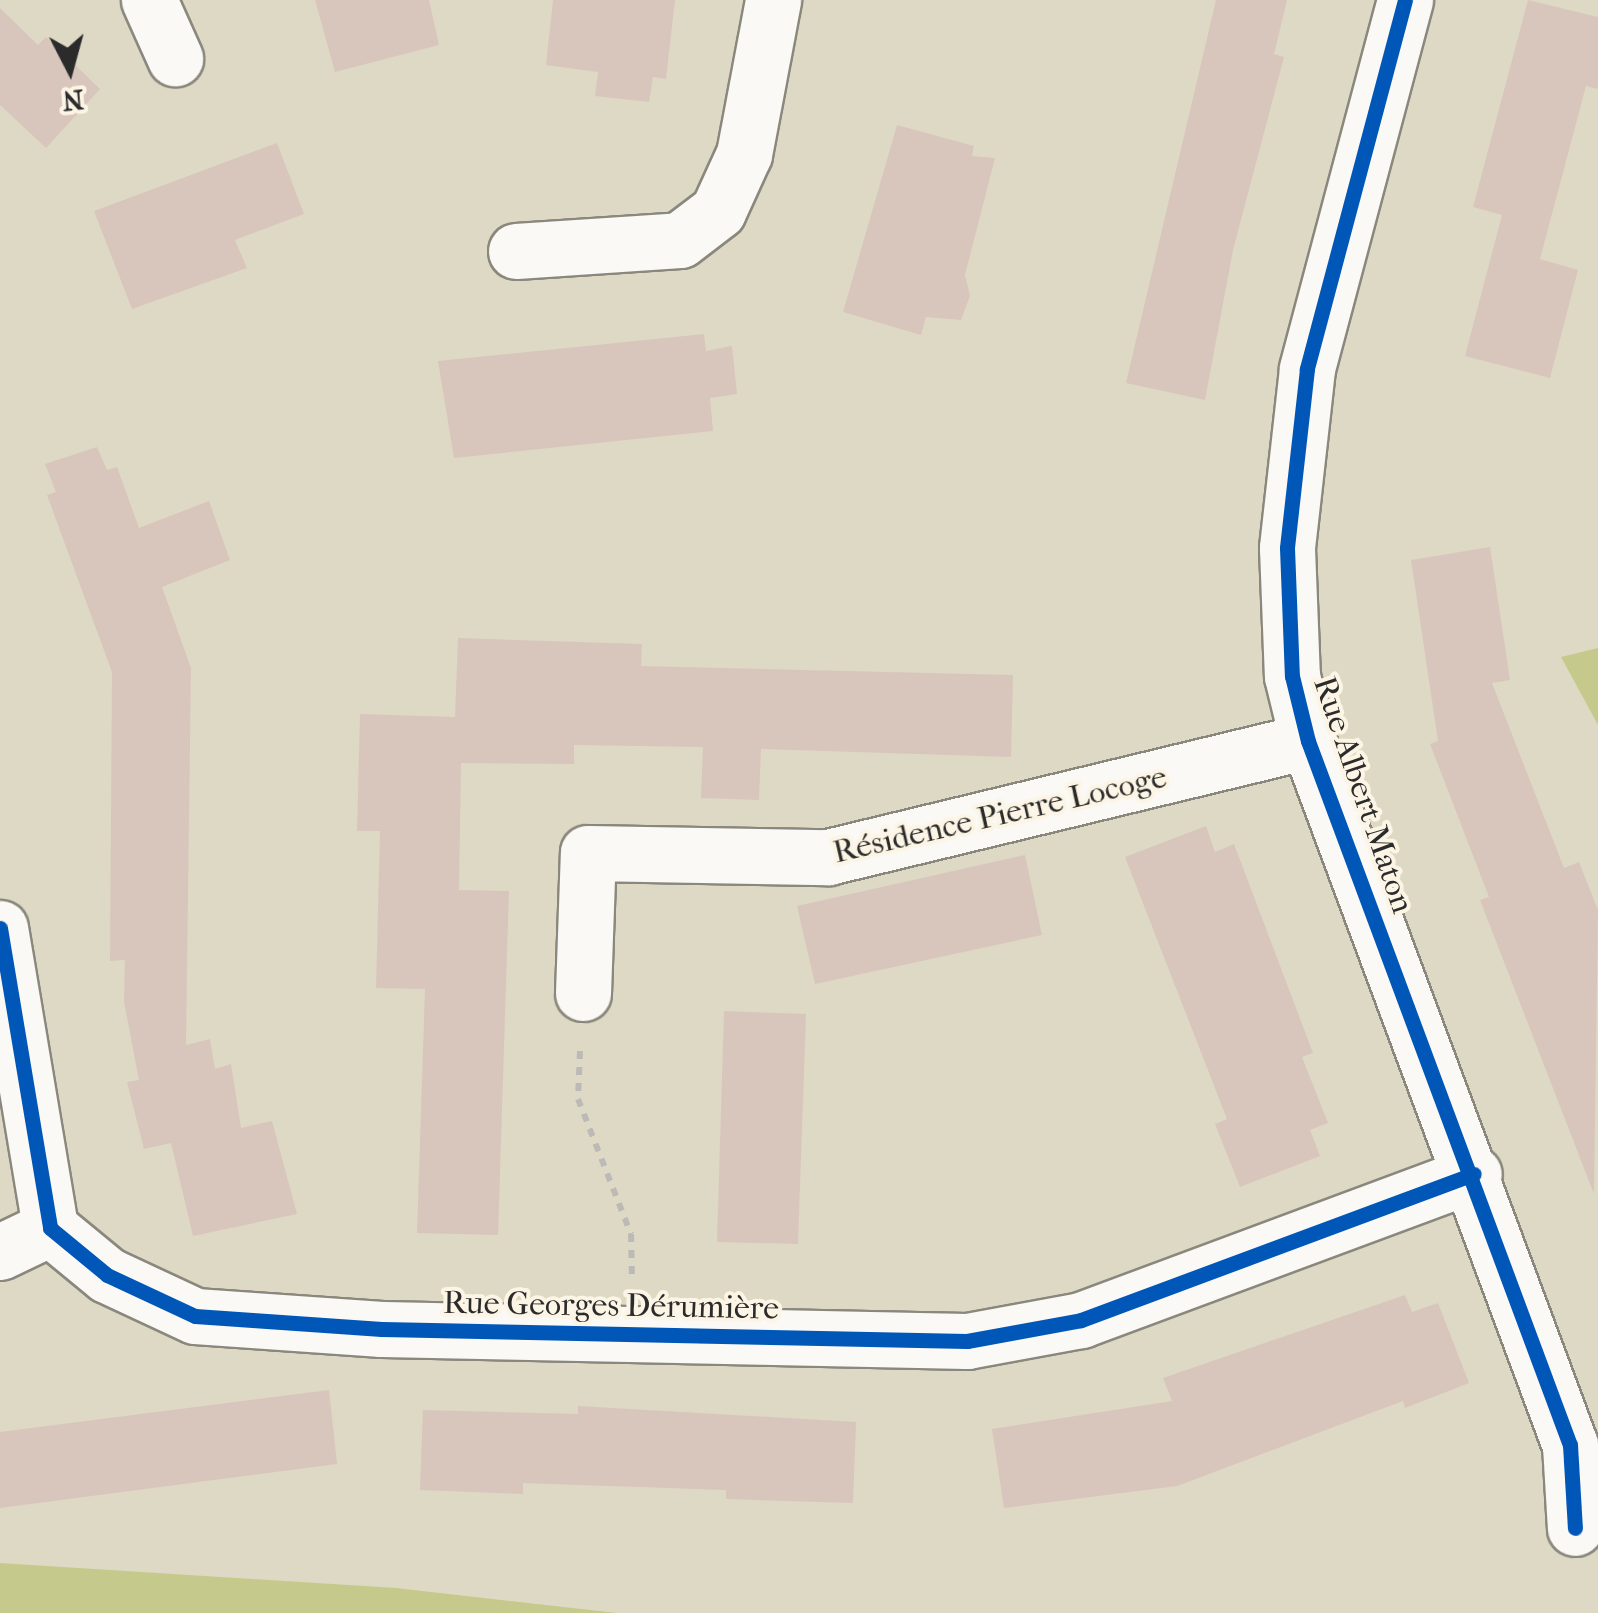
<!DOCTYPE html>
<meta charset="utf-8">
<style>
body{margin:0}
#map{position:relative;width:1598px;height:1613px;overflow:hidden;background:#ded9c4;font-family:"IM FELL French Canon",serif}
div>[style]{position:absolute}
.green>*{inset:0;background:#c5ca8c}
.building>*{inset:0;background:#d8c6bd}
.path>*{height:6px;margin-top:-3px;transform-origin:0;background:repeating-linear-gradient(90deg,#bbbab6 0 8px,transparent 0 16px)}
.roads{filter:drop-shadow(2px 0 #8a887d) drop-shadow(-2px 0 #8a887d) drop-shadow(0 2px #8a887d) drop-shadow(0 -2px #8a887d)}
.minor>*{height:55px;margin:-27.5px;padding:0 27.5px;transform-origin:27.5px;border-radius:27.5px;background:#faf9f6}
.cycleway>*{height:15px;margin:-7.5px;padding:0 7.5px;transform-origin:7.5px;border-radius:7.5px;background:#0057b8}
span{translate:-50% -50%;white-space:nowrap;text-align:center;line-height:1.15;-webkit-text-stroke:8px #fcf5e5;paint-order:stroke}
.street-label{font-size:32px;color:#2b2b2b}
.north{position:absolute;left:20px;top:20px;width:100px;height:100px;-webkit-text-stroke:8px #fcf5e5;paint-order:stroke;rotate:174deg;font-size:28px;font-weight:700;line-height:40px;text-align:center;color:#2b2b2b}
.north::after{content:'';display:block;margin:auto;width:35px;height:45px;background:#2b2b2b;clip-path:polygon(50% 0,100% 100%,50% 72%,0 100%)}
</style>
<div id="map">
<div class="green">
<div style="clip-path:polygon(1598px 648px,1598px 725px,1561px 657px)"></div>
<div style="clip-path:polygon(0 1563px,396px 1588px,617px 1613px,0 1613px)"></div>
</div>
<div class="building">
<div style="clip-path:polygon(315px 0,429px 0,439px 45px,335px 72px)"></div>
<div style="clip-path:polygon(553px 0,675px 0,666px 79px,653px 77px,649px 102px,595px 96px,598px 72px,546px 65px)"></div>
<div style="clip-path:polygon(1216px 0,1287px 0,1274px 54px,1284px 57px,1233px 250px,1205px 400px,1126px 383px)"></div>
<div style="clip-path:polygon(1528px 0,1598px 17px,1598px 89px,1586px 86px,1540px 259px,1578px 270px,1550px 378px,1465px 356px,1502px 215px,1473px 207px)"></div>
<div style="clip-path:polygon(0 8px,38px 45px,46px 37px,100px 89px,46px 148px,0 105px)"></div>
<div style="clip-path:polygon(897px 125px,974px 146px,972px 156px,995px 158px,965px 275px,970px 296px,961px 320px,926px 317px,921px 335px,843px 312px)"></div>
<div style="clip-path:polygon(277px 143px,304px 214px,235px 240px,247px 268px,132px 309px,94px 211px)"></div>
<div style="clip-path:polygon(704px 334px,706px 351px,732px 346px,737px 394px,710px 398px,713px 431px,454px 458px,438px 361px)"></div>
<div style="clip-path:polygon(97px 447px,107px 470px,117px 467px,139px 528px,209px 501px,230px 560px,162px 587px,191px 668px,186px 1045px,210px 1039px,215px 1069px,231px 1064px,241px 1128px,272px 1121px,297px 1214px,193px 1236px,171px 1143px,144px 1149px,127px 1082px,139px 1080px,124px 1002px,125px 960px,110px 961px,112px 672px,47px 495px,56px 492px,45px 464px)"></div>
<div style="clip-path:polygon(1490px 547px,1510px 680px,1492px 683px,1564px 868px,1579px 862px,1598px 910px,1594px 1194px,1480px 900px,1489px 897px,1430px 744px,1438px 741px,1411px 560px)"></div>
<div style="clip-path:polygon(458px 638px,642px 644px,641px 666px,1013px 675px,1011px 757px,761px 749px,759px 800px,701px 798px,703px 747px,574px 745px,574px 764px,461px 763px,459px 890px,509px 891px,498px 1235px,417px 1233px,425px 989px,376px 988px,380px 831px,357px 831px,360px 714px,455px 717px)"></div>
<div style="clip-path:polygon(1206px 826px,1215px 852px,1234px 844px,1313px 1053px,1302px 1057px,1328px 1123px,1310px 1130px,1320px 1156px,1240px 1187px,1215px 1124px,1227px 1119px,1125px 857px)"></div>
<div style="clip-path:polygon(1025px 855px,1042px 935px,815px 984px,797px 906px)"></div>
<div style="clip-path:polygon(724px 1011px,806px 1014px,798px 1244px,717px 1242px)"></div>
<div style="clip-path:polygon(1405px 1295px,1412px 1312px,1438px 1303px,1469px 1383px,1405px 1408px,1403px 1401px,1177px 1486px,1004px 1508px,992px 1429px,1172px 1401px,1163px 1378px)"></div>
<div style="clip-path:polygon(329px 1390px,337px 1464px,0 1508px,0 1432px)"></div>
<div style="clip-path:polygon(578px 1406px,856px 1422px,853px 1503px,726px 1499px,726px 1490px,523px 1483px,523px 1494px,420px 1490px,423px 1410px,578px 1414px)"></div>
</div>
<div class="path">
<div style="left:580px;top:1051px;width:48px;rotate:92.4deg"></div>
<div style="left:578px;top:1099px;width:145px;rotate:68.6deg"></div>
<div style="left:631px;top:1234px;width:44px;rotate:88.7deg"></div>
</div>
<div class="roads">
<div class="minor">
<div style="left:149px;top:0;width:64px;rotate:65.9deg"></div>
<div style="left:1405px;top:0;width:382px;rotate:104.9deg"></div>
<div style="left:1307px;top:369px;width:180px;rotate:96.4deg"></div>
<div style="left:1287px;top:548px;width:128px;rotate:87.8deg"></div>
<div style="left:1292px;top:676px;width:67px;rotate:76.2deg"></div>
<div style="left:1308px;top:741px;width:751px;rotate:69.59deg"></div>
<div style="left:1570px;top:1445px;width:83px;rotate:86.6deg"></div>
<div style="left:516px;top:251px;width:164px;rotate:-3.8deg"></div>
<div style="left:680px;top:240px;width:48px;rotate:-37.3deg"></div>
<div style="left:718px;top:211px;width:63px;rotate:-65.5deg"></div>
<div style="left:744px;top:154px;width:157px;rotate:-79.3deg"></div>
<div style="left:0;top:928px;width:304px;rotate:80.5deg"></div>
<div style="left:50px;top:1228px;width:74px;rotate:39.5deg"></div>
<div style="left:107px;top:1275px;width:97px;rotate:25deg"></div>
<div style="left:195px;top:1316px;width:187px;rotate:4deg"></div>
<div style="left:382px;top:1329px;width:585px;rotate:1.18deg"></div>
<div style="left:967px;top:1341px;width:116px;rotate:-10.4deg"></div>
<div style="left:1081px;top:1320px;width:419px;rotate:-20.4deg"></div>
<div style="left:583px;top:993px;width:140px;rotate:-88deg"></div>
<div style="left:588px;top:853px;width:240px;rotate:1deg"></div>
<div style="left:828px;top:857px;width:494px;rotate:-13.6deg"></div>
<div style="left:0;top:1252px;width:55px;rotate:-25.6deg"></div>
</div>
</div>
<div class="cycleway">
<div style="left:1405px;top:0;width:382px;rotate:104.9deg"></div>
<div style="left:1307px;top:369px;width:180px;rotate:96.4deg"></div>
<div style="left:1287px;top:548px;width:128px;rotate:87.8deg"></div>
<div style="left:1292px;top:676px;width:67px;rotate:76.2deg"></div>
<div style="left:1308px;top:741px;width:751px;rotate:69.59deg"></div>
<div style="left:1570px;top:1445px;width:83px;rotate:86.6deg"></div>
<div style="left:0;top:928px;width:304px;rotate:80.5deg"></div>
<div style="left:50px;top:1228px;width:74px;rotate:39.5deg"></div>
<div style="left:107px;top:1275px;width:97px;rotate:25deg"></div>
<div style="left:195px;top:1316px;width:187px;rotate:4deg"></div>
<div style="left:382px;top:1329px;width:585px;rotate:1.18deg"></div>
<div style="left:967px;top:1341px;width:116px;rotate:-10.4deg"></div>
<div style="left:1081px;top:1320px;width:419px;rotate:-20.4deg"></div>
</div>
<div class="street-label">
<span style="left:1363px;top:795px;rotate:71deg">Rue Albert Maton</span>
<span style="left:1000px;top:815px;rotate:-13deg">Résidence Pierre Locoge</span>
<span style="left:611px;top:1306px;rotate:1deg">Rue Georges Dérumière</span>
</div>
<div class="north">N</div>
</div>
